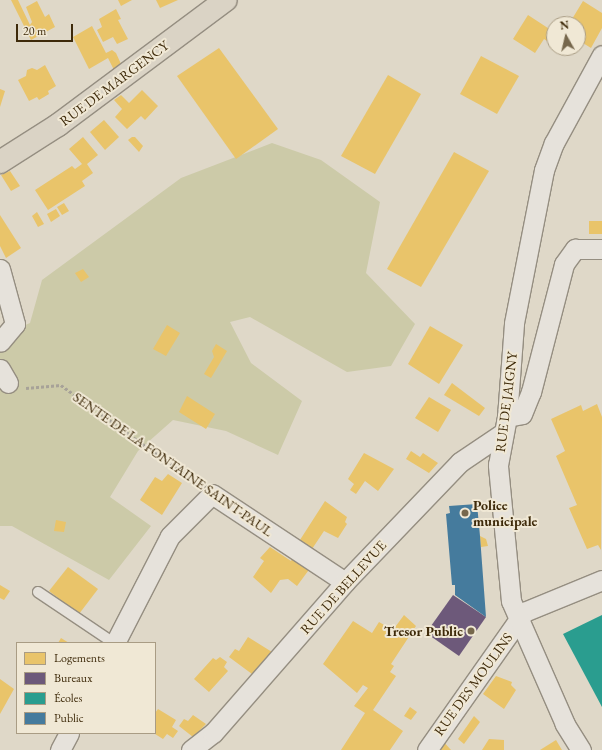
<!DOCTYPE html>
<meta charset="utf-8">
<style>
body{margin:0}
#map{position:relative;width:602px;height:750px;overflow:hidden;background:#dfd8c8;font-family:"EB Garamond",serif}
div>[style]{position:absolute}
.green>*{inset:0;background:#cccaa8}
.homes>*{inset:0;background:#e9c46a}
.offices>*{inset:0;background:#6d597a}
.schools>*{inset:0;background:#2a9d8f}
.public>*{inset:0;background:#457b9d}
.path>*{height:2.5px;margin-top:-1.25px;transform-origin:0;background:repeating-linear-gradient(90deg,#a7a298 0 3px,transparent 0 5px)}
.roads{filter:drop-shadow(1px 0 #958e81) drop-shadow(-1px 0 #958e81) drop-shadow(0 1px #958e81) drop-shadow(0 -1px #958e81)}
.service>*{height:10px;margin:-5px;padding:0 5px;transform-origin:5px;border-radius:5px;background:#e6e2db}
.minor>*{height:19px;margin:-9.5px;padding:0 9.5px;transform-origin:9.5px;border-radius:9.5px;background:#e6e2db}
.primary>*{height:22px;margin:-11px;padding:0 11px;transform-origin:11px;border-radius:11px;background:#dad3c5}
.dots>*{width:11px;height:11px;translate:-50% -50%;box-sizing:border-box;border:2px solid #f0e8d5;border-radius:50%}
span{translate:-50% -50%;white-space:nowrap;text-align:center;line-height:1.15;-webkit-text-stroke:4px #f0e8d5;paint-order:stroke}
.street-label{font-size:14px;color:#3e2a0a}
.poi-label{font-size:14px;color:#3e2a0a;font-weight:700}
.left{translate:0 -50%;text-align:left}
.right{translate:-100% -50%;text-align:right}
.legend{position:absolute;left:16px;top:642px;width:140px;height:92px;box-sizing:border-box;background:#f0e8d5;border:1px solid #a99c84;margin:0;padding:5px 7px;list-style:none;font-size:12px;color:#3e2a0a}
.legend li{display:flex;align-items:center;gap:8px;height:20px}
.legend b{width:20px;border:1px solid #a99c84}
.north{position:absolute;left:546px;top:16px;width:40px;height:40px;box-sizing:border-box;background:#f0e8d5;border:1px solid #a99c84;border-radius:50%;rotate:352deg;font-size:11px;font-weight:700;line-height:16px;text-align:center;color:#3e2a0a}
.north::after{content:'';display:block;margin:auto;width:14px;height:18px;background:#76674c;clip-path:polygon(50% 0,100% 100%,50% 72%,0 100%)}
.scale{position:absolute;left:16px;top:24px;width:57px;height:18px;box-sizing:border-box;border:2px solid #3e2a0a;border-top:0;padding-left:5px;font-size:12px;line-height:14px;white-space:nowrap;color:#3e2a0a;-webkit-text-stroke:3px #f0e8d5;paint-order:stroke}
</style>
<div id="map">
<div class="green">
<div style="clip-path:polygon(272px 143px,321px 160px,380px 202px,366px 273px,415px 324px,391px 366px,347px 372px,250px 317px,230px 322px,251px 363px,302px 401px,278px 455px,226px 431px,173px 420px,138px 451px,110px 497px,151px 526px,109px 580px,12px 526px,0 526px,0 336px,30px 323px,42px 280px,181px 178px)"></div>
</div>
<div class="homes">
<div style="clip-path:polygon(11px 0,18px 0,30px 25px,32px 22px,26px 7px,37px 1px,45px 17px,49px 14px,55px 27px,31px 40px)"></div>
<div style="clip-path:polygon(118px 0,132px 0,121px 6px)"></div>
<div style="clip-path:polygon(156px 0,178px 0,160px 8px)"></div>
<div style="clip-path:polygon(583px 1px,602px 13px,602px 28px,591px 48px,578px 40px,578px 24px,569px 24px)"></div>
<div style="clip-path:polygon(116px 9px,121px 19px,118px 20px,128px 39px,117px 44px,113px 37px,103px 42px,97px 30px,102px 27px,99px 19px)"></div>
<div style="clip-path:polygon(528px 15px,554px 32px,547px 41px,544px 39px,535px 53px,513px 39px)"></div>
<div style="clip-path:polygon(92px 26px,106px 53px,112px 50px,116px 53px,121px 64px,114px 70px,108px 58px,89px 69px,73px 37px)"></div>
<div style="clip-path:polygon(219px 48px,278px 129px,236px 159px,177px 76px)"></div>
<div style="clip-path:polygon(481px 56px,519px 76px,497px 114px,460px 94px)"></div>
<div style="clip-path:polygon(45px 65px,56px 86px,48px 91px,49px 94px,39px 100px,37px 97px,29px 101px,18px 80px,26px 76px,27px 70px,32px 68px,37px 70px)"></div>
<div style="clip-path:polygon(388px 75px,421px 94px,375px 174px,341px 156px)"></div>
<div style="clip-path:polygon(0 89px,5px 91px,0 107px)"></div>
<div style="clip-path:polygon(142px 90px,158px 106px,145px 120px,141px 116px,127px 129px,115px 117px,122px 109px,114px 100px,121px 95px,129px 103px)"></div>
<div style="clip-path:polygon(104px 120px,119px 137px,105px 150px,90px 132px)"></div>
<div style="clip-path:polygon(83px 137px,98px 155px,87px 164px,93px 173px,82px 181px,85px 186px,48px 210px,35px 190px,72px 166px,75px 169px,82px 164px,69px 149px)"></div>
<div style="clip-path:polygon(132px 137px,135px 137px,143px 146px,139px 152px,128px 140px)"></div>
<div style="clip-path:polygon(454px 152px,489px 171px,421px 287px,387px 269px)"></div>
<div style="clip-path:polygon(10px 171px,20px 186px,11px 191px,1px 175px)"></div>
<div style="clip-path:polygon(64px 203px,69px 211px,62px 215px,57px 207px)"></div>
<div style="clip-path:polygon(56px 209px,60px 216px,51px 222px,47px 214px)"></div>
<div style="clip-path:polygon(37px 212px,44px 224px,38px 227px,32px 216px)"></div>
<div style="clip-path:polygon(0 215px,21px 248px,6px 258px,0 246px)"></div>
<div style="clip-path:polygon(589px 221px,602px 221px,602px 234px,589px 234px)"></div>
<div style="clip-path:polygon(83px 269px,89px 277px,81px 282px,75px 273px)"></div>
<div style="clip-path:polygon(167px 325px,180px 333px,166px 356px,153px 349px)"></div>
<div style="clip-path:polygon(430px 326px,463px 345px,439px 384px,408px 364px)"></div>
<div style="clip-path:polygon(216px 344px,227px 351px,211px 378px,204px 374px,214px 357px,212px 351px)"></div>
<div style="clip-path:polygon(452px 383px,485px 408px,479px 416px,444px 395px)"></div>
<div style="clip-path:polygon(187px 396px,215px 414px,206px 429px,179px 412px)"></div>
<div style="clip-path:polygon(429px 397px,451px 410px,438px 432px,415px 418px)"></div>
<div style="clip-path:polygon(597px 404px,602px 417px,601px 550px,598px 545px,587px 549px,569px 508px,577px 505px,556px 456px,565px 451px,551px 419px,581px 405px,583px 411px)"></div>
<div style="clip-path:polygon(411px 451px,420px 457px,423px 453px,438px 463px,429px 473px,406px 459px)"></div>
<div style="clip-path:polygon(364px 453px,394px 469px,378px 491px,365px 481px,356px 494px,350px 490px,354px 484px,348px 479px)"></div>
<div style="clip-path:polygon(168px 474px,182px 483px,162px 515px,140px 500px,155px 477px,162px 481px)"></div>
<div style="clip-path:polygon(325px 501px,347px 517px,345px 522px,347px 524px,338px 538px,324px 531px,310px 552px,298px 543px)"></div>
<div style="clip-path:polygon(56px 520px,66px 522px,64px 532px,54px 531px)"></div>
<div style="clip-path:polygon(480px 536px,486px 539px,488px 546px,481px 547px)"></div>
<div style="clip-path:polygon(270px 547px,291px 561px,294px 555px,311px 567px,297px 586px,288px 579px,280px 580px,271px 593px,253px 577px,264px 561px,260px 558px)"></div>
<div style="clip-path:polygon(68px 567px,98px 589px,79px 614px,49px 591px)"></div>
<div style="clip-path:polygon(0 585px,10px 591px,4px 600px,0 598px)"></div>
<div style="clip-path:polygon(404px 615px,416px 626px,391px 664px,394px 666px,390px 672px,396px 676px,373px 710px,403px 731px,390px 750px,341px 750px,365px 713px,354px 706px,368px 688px,363px 685px,357px 693px,323px 664px,353px 621px,372px 633px,379px 622px,393px 630px)"></div>
<div style="clip-path:polygon(248px 637px,272px 652px,252px 674px,229px 657px,235px 649px,239px 651px)"></div>
<div style="clip-path:polygon(61px 638px,69px 643px,58px 643px)"></div>
<div style="clip-path:polygon(220px 657px,227px 662px,224px 667px,228px 671px,209px 692px,194px 679px,213px 658px,216px 660px)"></div>
<div style="clip-path:polygon(496px 676px,512px 682px,511px 685px,516px 690px,504px 709px,483px 694px)"></div>
<div style="clip-path:polygon(0 679px,14px 689px,0 714px)"></div>
<div style="clip-path:polygon(410px 707px,417px 712px,411px 720px,404px 716px)"></div>
<div style="clip-path:polygon(158px 709px,176px 720px,172px 727px,178px 731px,173px 738px,167px 734px,163px 739px,155px 734px,155px 713px)"></div>
<div style="clip-path:polygon(193px 715px,206px 724px,193px 737px,179px 726px,184px 719px,188px 721px)"></div>
<div style="clip-path:polygon(474px 716px,480px 722px,464px 744px,458px 739px)"></div>
<div style="clip-path:polygon(489px 739px,504px 740px,504px 750px,482px 750px)"></div>
<div style="clip-path:polygon(442px 740px,451px 750px,440px 750px,437px 747px)"></div>
<div style="clip-path:polygon(556px 740px,562px 750px,540px 750px)"></div>
</div>
<div class="offices">
<div style="clip-path:polygon(453px 595px,486px 617px,459px 656px,426px 633px)"></div>
</div>
<div class="schools">
<div style="clip-path:polygon(602px 615px,602px 707px,563px 634px)"></div>
</div>
<div class="public">
<div style="clip-path:polygon(477px 504px,480px 536px,486px 617px,455px 595px,455px 585px,452px 585px,446px 514px,450px 513px,449px 506px)"></div>
</div>
<div class="path">
<div style="left:26px;top:388px;width:35px;rotate:-5deg"></div>
<div style="left:61px;top:385px;width:168px;rotate:35.8deg"></div>
</div>
<div class="roads">
<div class="service">
<div style="left:38px;top:592px;width:92px;rotate:33.9deg"></div>
</div>
<div class="minor">
<div style="left:0;top:269px;width:57px;rotate:74.7deg"></div>
<div style="left:15px;top:324px;width:23px;rotate:130deg"></div>
<div style="left:0;top:369px;width:16px;rotate:60deg"></div>
<div style="left:507px;top:417px;width:15px;rotate:-11deg"></div>
<div style="left:522px;top:414px;width:24px;rotate:-68deg"></div>
<div style="left:531px;top:392px;width:132px;rotate:-75.5deg"></div>
<div style="left:564px;top:264px;width:19px;rotate:-54deg"></div>
<div style="left:575px;top:249px;width:27px"></div>
<div style="left:115px;top:643px;width:120px;rotate:-62.8deg"></div>
<div style="left:170px;top:536px;width:59px;rotate:-45deg"></div>
<div style="left:212px;top:494px;width:159px;rotate:33.5deg"></div>
<div style="left:60px;top:750px;width:19px;rotate:-62deg"></div>
<div style="left:191px;top:750px;width:28px;rotate:-38deg"></div>
<div style="left:213px;top:733px;width:201px;rotate:-48.8deg"></div>
<div style="left:345px;top:582px;width:166px;rotate:-46.2deg"></div>
<div style="left:460px;top:462px;width:52px;rotate:-34deg"></div>
<div style="left:427px;top:750px;width:169px;rotate:-54.9deg"></div>
<div style="left:524px;top:612px;width:84px;rotate:-22.3deg"></div>
<div style="left:581px;top:750px;width:31px;rotate:-122deg"></div>
<div style="left:565px;top:724px;width:134px;rotate:-113.7deg"></div>
<div style="left:511px;top:601px;width:137px;rotate:-95.5deg"></div>
<div style="left:498px;top:465px;width:49px;rotate:-79.4deg"></div>
<div style="left:507px;top:417px;width:94px;rotate:-85.7deg"></div>
<div style="left:514px;top:323px;width:156px;rotate:-78.9deg"></div>
<div style="left:544px;top:170px;width:29px;rotate:-70deg"></div>
<div style="left:554px;top:143px;width:100px;rotate:-61.4deg"></div>
</div>
<div class="primary">
<div style="left:0;top:162px;width:69px;rotate:-32.5deg"></div>
<div style="left:58px;top:125px;width:209px;rotate:-36.7deg"></div>
</div>
</div>
<div class="dots">
<div style="left:465px;top:513px;background:#76674c"></div>
<div style="left:471px;top:631px;background:#76674c"></div>
</div>
<div class="street-label">
<span style="left:114px;top:83px;rotate:-37deg">RUE DE MARGENCY</span>
<span style="left:506px;top:402px;rotate:-83deg">RUE DE JAIGNY</span>
<span style="left:173px;top:464px;rotate:35deg">SENTE DE LA FONTAINE SAINT-PAUL</span>
<span style="left:343px;top:587px;rotate:-48deg">RUE DE BELLEVUE</span>
<span style="left:473px;top:684px;rotate:-54deg">RUE DES MOULINS</span>
</div>
<div class="poi-label">
<span class="left" style="left:473px;top:513px">Police<br>municipale</span>
<span class="right" style="left:463px;top:631px">Tresor Public</span>
</div>
<ul class="legend">
<li><b style="height:11px;background:#e9c46a"></b>Logements</li>
<li><b style="height:11px;background:#6d597a"></b>Bureaux</li>
<li><b style="height:11px;background:#2a9d8f"></b>Écoles</li>
<li><b style="height:11px;background:#457b9d"></b>Public</li>
</ul>
<div class="north">N</div>
<div class="scale">20 m</div>
</div>
